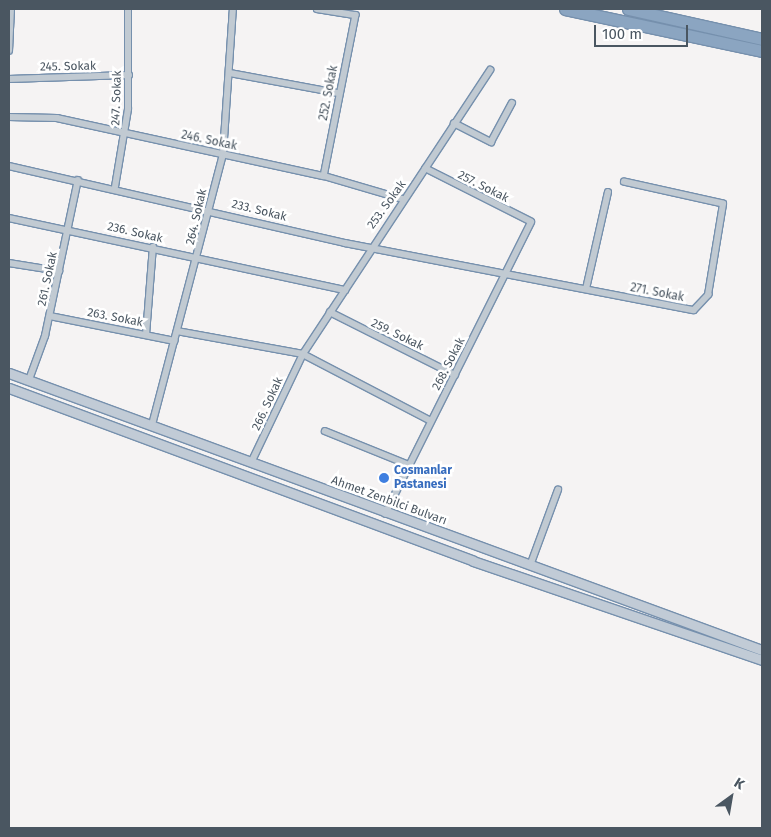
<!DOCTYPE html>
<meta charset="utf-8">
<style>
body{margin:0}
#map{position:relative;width:771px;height:837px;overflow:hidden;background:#f5f3f3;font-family:"Fira Sans",sans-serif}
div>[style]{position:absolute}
.roads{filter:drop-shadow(1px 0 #7690ad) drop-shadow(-1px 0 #7690ad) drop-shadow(0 1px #7690ad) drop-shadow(0 -1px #7690ad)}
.street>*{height:5.5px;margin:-2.75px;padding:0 2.75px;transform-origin:2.75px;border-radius:2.75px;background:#c1cad2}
.secondary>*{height:9px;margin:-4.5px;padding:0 4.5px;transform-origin:4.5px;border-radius:4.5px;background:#c1cbd6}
.highway>*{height:11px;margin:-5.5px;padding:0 5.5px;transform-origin:5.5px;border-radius:5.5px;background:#8ba5c1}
.dots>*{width:14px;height:14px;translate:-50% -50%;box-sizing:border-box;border:2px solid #fff;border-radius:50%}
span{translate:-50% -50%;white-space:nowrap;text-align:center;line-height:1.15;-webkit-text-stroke:5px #fff;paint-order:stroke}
.street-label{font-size:12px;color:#4a5661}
.shop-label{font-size:12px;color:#366cbe;font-weight:700}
.left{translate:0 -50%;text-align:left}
.frame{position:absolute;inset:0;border:10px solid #4a5661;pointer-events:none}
.north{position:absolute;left:706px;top:772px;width:50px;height:50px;-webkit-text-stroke:4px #fff;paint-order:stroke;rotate:32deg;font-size:14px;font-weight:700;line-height:20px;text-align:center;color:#4a5661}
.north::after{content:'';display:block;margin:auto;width:18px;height:22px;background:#4a5661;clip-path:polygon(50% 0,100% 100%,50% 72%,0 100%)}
.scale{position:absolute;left:594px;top:25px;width:94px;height:22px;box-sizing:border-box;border:2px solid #4a5661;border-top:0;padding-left:6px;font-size:15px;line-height:18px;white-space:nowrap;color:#4a5661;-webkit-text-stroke:4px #fff;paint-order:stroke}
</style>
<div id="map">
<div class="roads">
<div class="street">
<div style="left:317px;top:9px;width:39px;rotate:9deg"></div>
<div style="left:356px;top:15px;width:164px;rotate:101.2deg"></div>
<div style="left:9px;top:51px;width:42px;rotate:-87.3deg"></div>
<div style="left:230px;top:73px;width:110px;rotate:10.5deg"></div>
<div style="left:9px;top:79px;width:120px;rotate:-1.9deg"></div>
<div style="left:9px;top:117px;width:48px;rotate:1.2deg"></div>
<div style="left:57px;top:118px;width:273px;rotate:12.3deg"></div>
<div style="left:324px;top:176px;width:82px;rotate:16.2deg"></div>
<div style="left:454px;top:123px;width:42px;rotate:27.2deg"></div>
<div style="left:491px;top:142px;width:44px;rotate:-61.7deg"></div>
<div style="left:9px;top:166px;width:345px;rotate:12.9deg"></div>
<div style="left:345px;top:243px;width:355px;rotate:10.9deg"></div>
<div style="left:694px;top:310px;width:21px;rotate:-47deg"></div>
<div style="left:708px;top:295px;width:92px;rotate:-80.6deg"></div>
<div style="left:723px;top:204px;width:101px;rotate:-167.5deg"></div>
<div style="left:115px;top:187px;width:79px;rotate:-80.5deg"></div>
<div style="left:128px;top:109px;width:100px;rotate:-90deg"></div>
<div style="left:9px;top:218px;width:344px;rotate:12.1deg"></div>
<div style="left:9px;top:263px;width:51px;rotate:9.1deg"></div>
<div style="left:586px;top:289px;width:99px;rotate:-77.2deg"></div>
<div style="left:330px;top:312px;width:140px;rotate:26.7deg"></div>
<div style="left:50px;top:316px;width:127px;rotate:11.3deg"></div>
<div style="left:177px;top:331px;width:128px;rotate:10.3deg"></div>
<div style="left:303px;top:354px;width:144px;rotate:27.6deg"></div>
<div style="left:146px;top:335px;width:88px;rotate:-85.5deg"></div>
<div style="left:29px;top:380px;width:47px;rotate:-70deg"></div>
<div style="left:45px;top:336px;width:159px;rotate:-78.1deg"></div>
<div style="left:152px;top:425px;width:280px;rotate:-75.3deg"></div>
<div style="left:223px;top:154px;width:145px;rotate:-86.1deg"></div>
<div style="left:325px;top:431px;width:91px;rotate:22deg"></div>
<div style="left:251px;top:463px;width:121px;rotate:-64.5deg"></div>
<div style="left:303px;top:354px;width:340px;rotate:-56.6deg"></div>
<div style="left:385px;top:514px;width:326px;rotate:-63.4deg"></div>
<div style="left:531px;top:222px;width:118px;rotate:-153.2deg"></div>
<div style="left:530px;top:566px;width:81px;rotate:-69.8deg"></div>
</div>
<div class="secondary">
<div style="left:9px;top:373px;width:802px;rotate:20.2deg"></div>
<div style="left:9px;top:388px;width:495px;rotate:20.4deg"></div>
<div style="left:473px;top:561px;width:305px;rotate:18.9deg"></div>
</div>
<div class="highway">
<div style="left:565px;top:9px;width:201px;rotate:12deg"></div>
<div style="left:628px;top:9px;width:137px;rotate:12.6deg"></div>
</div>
</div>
<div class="dots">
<div style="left:384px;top:478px;background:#3f7fe0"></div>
</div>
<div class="street-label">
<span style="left:68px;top:67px;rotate:-1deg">245. Sokak</span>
<span style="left:329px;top:93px;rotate:-79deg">252. Sokak</span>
<span style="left:117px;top:98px;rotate:-88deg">247. Sokak</span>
<span style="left:209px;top:141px;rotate:12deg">246. Sokak</span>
<span style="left:483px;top:187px;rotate:27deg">257. Sokak</span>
<span style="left:387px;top:205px;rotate:-54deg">253. Sokak</span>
<span style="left:259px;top:211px;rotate:14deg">233. Sokak</span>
<span style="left:197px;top:217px;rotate:-77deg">264. Sokak</span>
<span style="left:135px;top:233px;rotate:13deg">236. Sokak</span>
<span style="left:48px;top:279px;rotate:-78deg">261. Sokak</span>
<span style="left:657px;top:293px;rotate:11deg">271. Sokak</span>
<span style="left:115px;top:318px;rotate:11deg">263. Sokak</span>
<span style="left:397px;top:335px;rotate:26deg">259. Sokak</span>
<span style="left:449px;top:364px;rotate:-63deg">268. Sokak</span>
<span style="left:268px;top:404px;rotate:-65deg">266. Sokak</span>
<span style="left:389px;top:501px;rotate:20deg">Ahmet Zenbilci Bulvarı</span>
</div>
<div class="shop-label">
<span class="left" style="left:394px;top:478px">Cosmanlar<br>Pastanesi</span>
</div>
<div class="frame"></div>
<div class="north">K</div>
<div class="scale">100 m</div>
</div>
